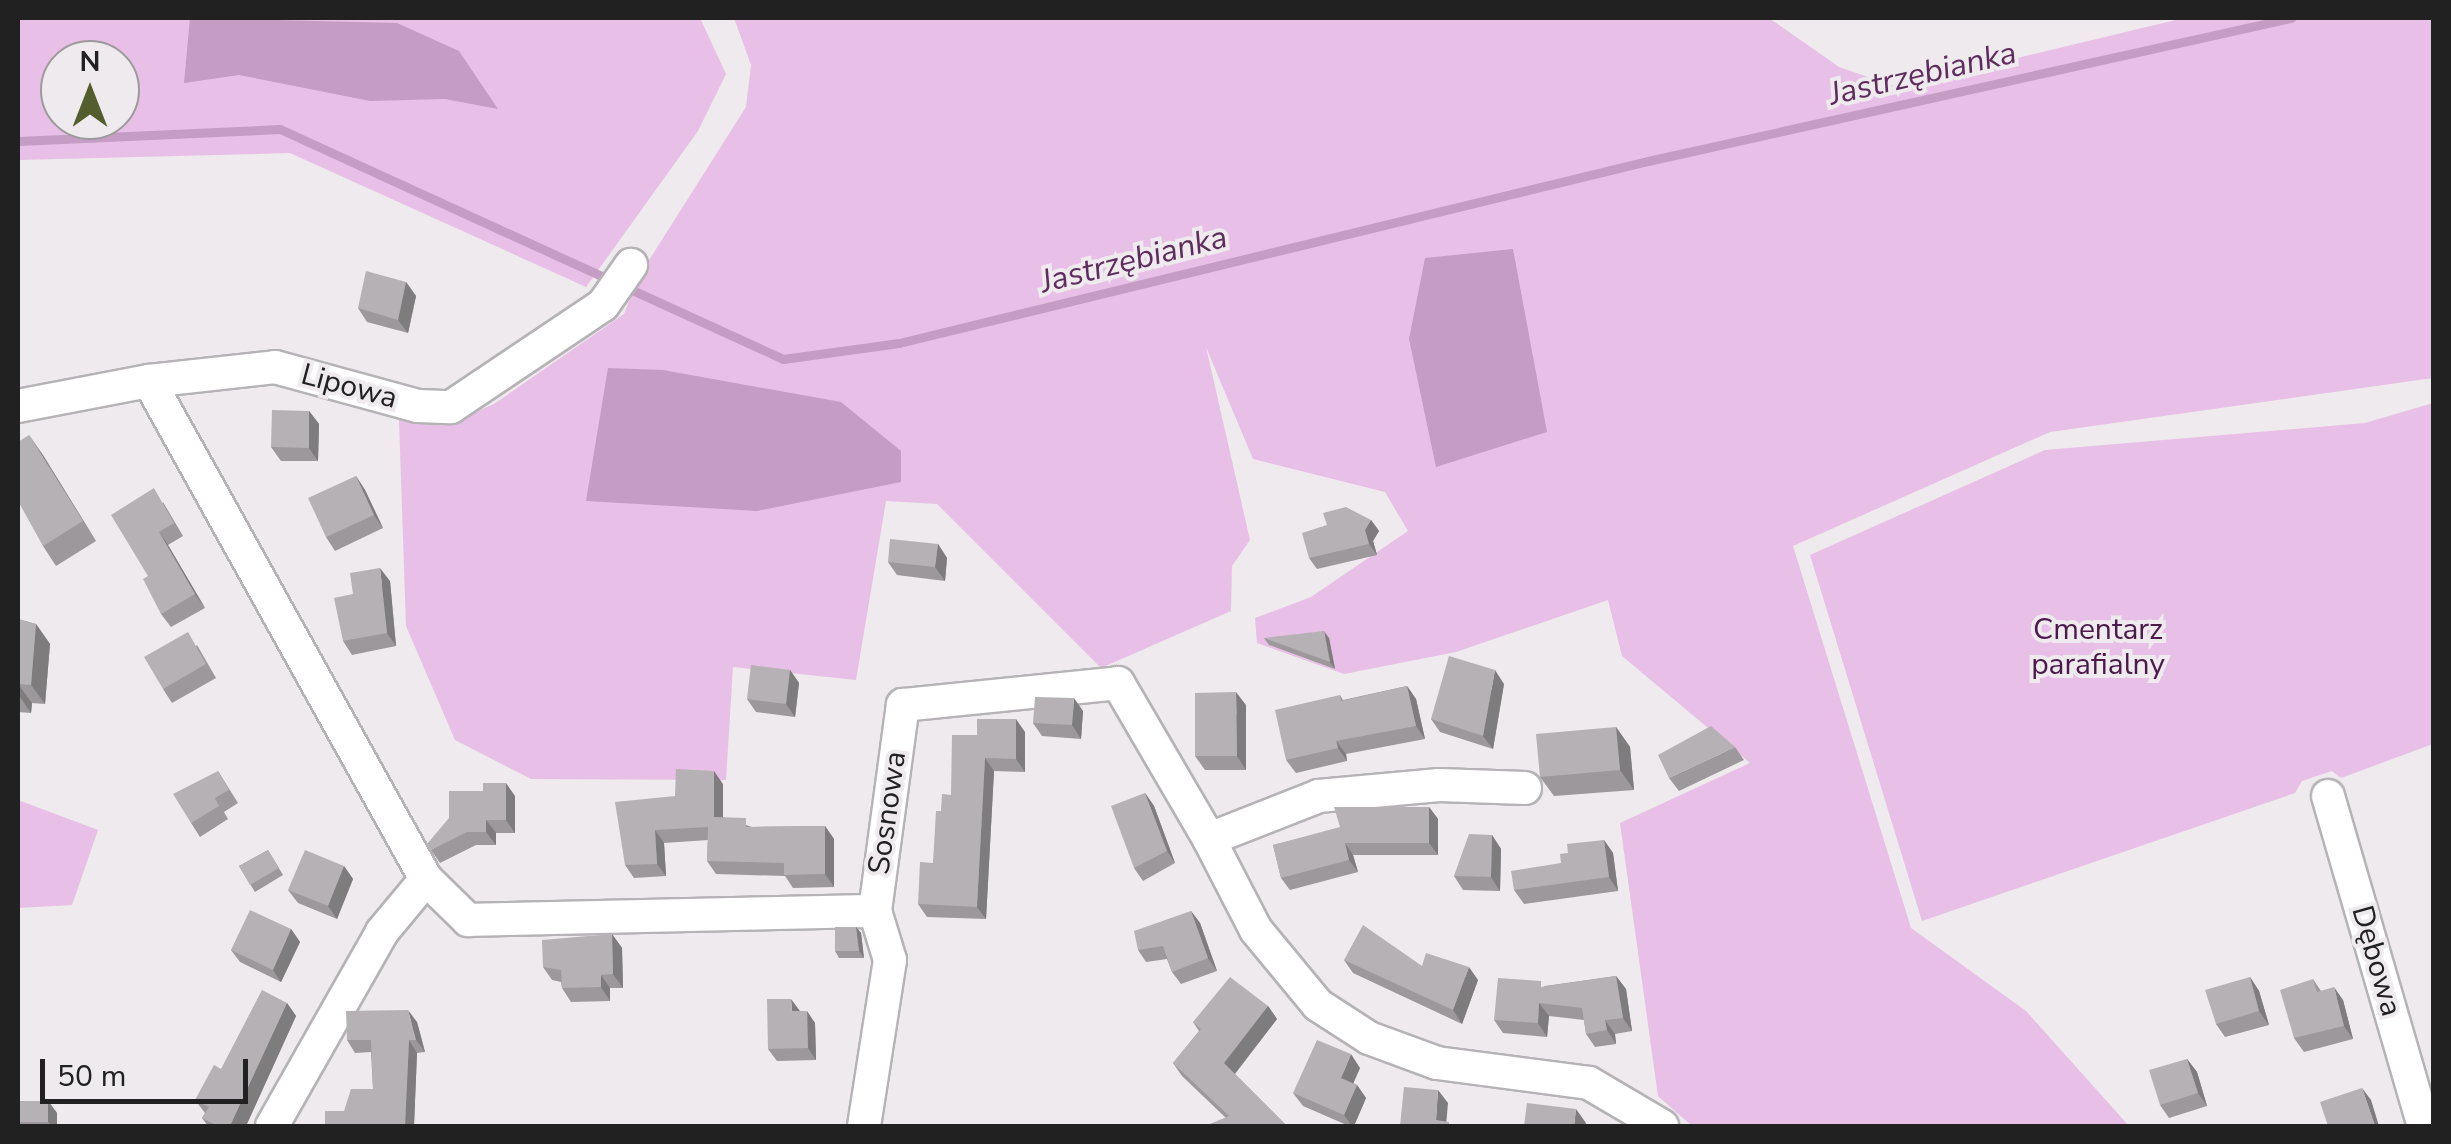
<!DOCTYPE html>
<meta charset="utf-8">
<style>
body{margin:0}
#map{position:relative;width:2451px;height:1144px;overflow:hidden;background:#eeeaed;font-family:"Nunito Sans",sans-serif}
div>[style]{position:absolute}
.green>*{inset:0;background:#e8bfe6}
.water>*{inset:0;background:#c59cc3}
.stream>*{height:9px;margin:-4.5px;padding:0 4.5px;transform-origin:4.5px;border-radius:4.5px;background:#c59cc3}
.roads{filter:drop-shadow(2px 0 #b6b3b6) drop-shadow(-2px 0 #b6b3b6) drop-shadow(0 2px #b6b3b6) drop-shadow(0 -2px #b6b3b6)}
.minor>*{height:32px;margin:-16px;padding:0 16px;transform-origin:16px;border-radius:16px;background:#fff}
.wall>*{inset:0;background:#9c989b}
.shaded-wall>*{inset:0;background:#7f7c7e}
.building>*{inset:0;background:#b5b1b4}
span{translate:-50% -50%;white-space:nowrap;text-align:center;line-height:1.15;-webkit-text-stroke:8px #eeeaed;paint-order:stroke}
.street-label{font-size:30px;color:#222122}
.park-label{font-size:30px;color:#4b1a4b}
.water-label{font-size:32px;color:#5e2c5d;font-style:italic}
.frame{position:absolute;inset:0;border:20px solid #222122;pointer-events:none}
.north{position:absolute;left:40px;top:40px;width:100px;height:100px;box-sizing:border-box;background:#eeeaed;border:2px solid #9c9a9c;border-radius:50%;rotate:0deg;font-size:28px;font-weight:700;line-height:40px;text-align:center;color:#222122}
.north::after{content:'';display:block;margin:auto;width:35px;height:45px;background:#545d2c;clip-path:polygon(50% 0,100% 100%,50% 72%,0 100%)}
.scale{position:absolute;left:40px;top:1059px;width:208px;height:45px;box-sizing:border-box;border:5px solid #222122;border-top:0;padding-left:12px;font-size:30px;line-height:35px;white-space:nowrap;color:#222122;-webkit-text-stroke:8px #eeeaed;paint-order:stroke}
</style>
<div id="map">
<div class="green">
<div style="clip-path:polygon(evenodd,18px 18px,700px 18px,726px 74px,698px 131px,586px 287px,290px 153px,18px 160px,18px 18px,60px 60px,120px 60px,120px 120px,60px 120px,60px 60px)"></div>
<div style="clip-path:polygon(734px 18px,1769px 18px,1839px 67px,1897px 87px,2184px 18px,2433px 18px,2433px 378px,2050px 432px,1793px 546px,1911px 928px,2026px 1011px,2129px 1126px,1692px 1126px,1658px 1096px,1620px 823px,1750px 763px,1622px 656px,1608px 600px,1456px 652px,1344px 674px,1257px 643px,1255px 618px,1311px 597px,1408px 531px,1385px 492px,1253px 459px,1206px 347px,1250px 540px,1232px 566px,1231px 611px,1101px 668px,937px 504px,886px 501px,856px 680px,733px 667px,726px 780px,531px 779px,455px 740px,406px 626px,399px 420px,457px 420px,494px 404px,624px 314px,639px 276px,746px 107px,751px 65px)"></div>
<div style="clip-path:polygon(2433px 403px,2433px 744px,2341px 778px,2332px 771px,2302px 781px,2295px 793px,1922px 921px,1810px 555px,2045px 450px,2365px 423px)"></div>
<div style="clip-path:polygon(18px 800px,98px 830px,72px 905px,18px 908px)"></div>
</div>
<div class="water">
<div style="clip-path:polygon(190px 18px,397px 23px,459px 51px,498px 109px,445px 99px,370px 101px,239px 75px,184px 83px)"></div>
<div style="clip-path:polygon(1513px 249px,1547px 432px,1436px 467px,1409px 339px,1425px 258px)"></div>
<div style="clip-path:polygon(608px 368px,663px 370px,841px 402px,901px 451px,901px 482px,757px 511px,586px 501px)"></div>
</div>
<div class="stream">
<div style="left:18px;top:141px;width:262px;rotate:-2.6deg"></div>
<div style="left:280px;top:129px;width:553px;rotate:24.57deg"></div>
<div style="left:783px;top:359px;width:117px;rotate:-7.9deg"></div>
<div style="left:899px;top:343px;width:771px;rotate:-13.66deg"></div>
<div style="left:1648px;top:161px;width:659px;rotate:-12.54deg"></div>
</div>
<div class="roads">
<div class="minor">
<div style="left:149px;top:381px;width:570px;rotate:60.92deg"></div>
<div style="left:426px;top:879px;width:59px;rotate:44.3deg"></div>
<div style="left:468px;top:920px;width:407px;rotate:-1.3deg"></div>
<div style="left:18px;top:406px;width:133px;rotate:-10.8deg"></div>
<div style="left:149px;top:381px;width:127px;rotate:-6.3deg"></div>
<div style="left:275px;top:367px;width:148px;rotate:15.3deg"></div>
<div style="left:418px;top:406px;width:33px;rotate:2deg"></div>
<div style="left:451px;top:407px;width:183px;rotate:-33.9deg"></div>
<div style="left:603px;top:305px;width:49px;rotate:-55deg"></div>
<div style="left:1525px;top:788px;width:86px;rotate:-178deg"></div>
<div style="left:1439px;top:785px;width:121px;rotate:174.8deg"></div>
<div style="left:1319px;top:796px;width:118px;rotate:158.6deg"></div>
<div style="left:1209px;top:839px;width:102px;rotate:62.7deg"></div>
<div style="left:1256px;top:930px;width:97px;rotate:50.4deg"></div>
<div style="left:1318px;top:1005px;width:61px;rotate:32.9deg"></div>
<div style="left:1369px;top:1038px;width:72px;rotate:20.2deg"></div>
<div style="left:1437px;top:1063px;width:153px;rotate:7.5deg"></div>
<div style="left:1589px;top:1083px;width:85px;rotate:30.5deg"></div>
<div style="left:2328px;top:796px;width:344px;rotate:73.8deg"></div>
<div style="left:272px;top:1126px;width:223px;rotate:-60.4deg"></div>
<div style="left:382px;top:932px;width:69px;rotate:-50.3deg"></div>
<div style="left:864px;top:1126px;width:168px;rotate:-81.1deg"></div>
<div style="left:890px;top:960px;width:51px;rotate:-107deg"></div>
<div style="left:875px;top:911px;width:208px;rotate:-82.3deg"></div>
<div style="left:903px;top:705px;width:216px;rotate:-5.8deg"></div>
<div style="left:1118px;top:683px;width:181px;rotate:59.7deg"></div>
</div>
</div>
<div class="wall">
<div style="clip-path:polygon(406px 282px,416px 296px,408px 333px,367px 322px,358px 308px)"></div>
<div style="clip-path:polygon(309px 411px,319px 424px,318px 461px,281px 461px,271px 447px)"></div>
<div style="clip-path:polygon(29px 435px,96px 541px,56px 566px,43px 546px)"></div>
<div style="clip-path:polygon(356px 476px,365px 490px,383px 528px,335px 551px,326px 537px)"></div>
<div style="clip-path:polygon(163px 502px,183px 536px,168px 545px,205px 608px,171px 627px,161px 614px,148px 576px)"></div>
<div style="clip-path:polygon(1371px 520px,1379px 531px,1373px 541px,1377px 555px,1317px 569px,1309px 558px)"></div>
<div style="clip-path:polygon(938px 544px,947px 558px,945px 581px,897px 575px,888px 562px)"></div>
<div style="clip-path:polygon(390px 581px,396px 646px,352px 655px,343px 641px,353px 594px)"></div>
<div style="clip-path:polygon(18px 619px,36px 624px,50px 644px,45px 704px,32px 703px,31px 713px,18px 712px)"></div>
<div style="clip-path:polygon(1264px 638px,1329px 638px,1335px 669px,1269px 645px)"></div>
<div style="clip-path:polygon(197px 645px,216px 678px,172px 703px,163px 689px)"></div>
<div style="clip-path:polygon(790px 670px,799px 683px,795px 717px,756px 712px,747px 699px)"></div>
<div style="clip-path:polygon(1504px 684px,1493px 749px,1440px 732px,1431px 719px)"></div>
<div style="clip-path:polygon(1407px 686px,1416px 699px,1425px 739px,1346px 754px,1347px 761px,1296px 773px,1286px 760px,1340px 695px,1343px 700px)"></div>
<div style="clip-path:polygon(1246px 705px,1246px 770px,1205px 770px,1195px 756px)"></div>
<div style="clip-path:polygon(1083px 711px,1081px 739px,1042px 736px,1033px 723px)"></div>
<div style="clip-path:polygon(1616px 727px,1630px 747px,1634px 790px,1554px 796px,1540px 777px)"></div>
<div style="clip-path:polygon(1025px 732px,1025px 772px,994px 771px,986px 919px,927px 917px,918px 904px,933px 863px,941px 811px,951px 795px,977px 735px)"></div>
<div style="clip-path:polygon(1735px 747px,1744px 760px,1679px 791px,1669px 778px)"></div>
<div style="clip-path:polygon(218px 771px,238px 803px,224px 812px,228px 819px,200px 837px,191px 823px)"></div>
<div style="clip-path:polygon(723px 784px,723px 817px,752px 827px,825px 826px,834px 839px,834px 887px,793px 888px,785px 876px,716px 874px,707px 861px,708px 840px,664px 843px,666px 876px,634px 878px,625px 865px,675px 796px)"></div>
<div style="clip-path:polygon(1145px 793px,1154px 806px,1175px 863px,1143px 881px,1134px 868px)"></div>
<div style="clip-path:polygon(515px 796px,515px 833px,496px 833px,496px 845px,476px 845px,440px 863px,431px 850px)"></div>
<div style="clip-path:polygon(1429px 807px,1438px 819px,1438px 855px,1353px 855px,1358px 872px,1290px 890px,1281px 878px,1273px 845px)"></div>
<div style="clip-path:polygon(1492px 835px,1501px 849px,1500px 891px,1463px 890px,1454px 876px)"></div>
<div style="clip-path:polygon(1604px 840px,1613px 853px,1618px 891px,1524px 904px,1514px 890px,1561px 863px,1568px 853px)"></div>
<div style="clip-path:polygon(268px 850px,283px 875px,255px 892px,239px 866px)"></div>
<div style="clip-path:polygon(344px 866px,353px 879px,337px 919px,298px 903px,288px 890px)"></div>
<div style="clip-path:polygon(1191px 911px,1200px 923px,1217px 971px,1181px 984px,1172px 972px,1167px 959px,1146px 962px,1138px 950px)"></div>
<div style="clip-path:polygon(856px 927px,861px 933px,864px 958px,839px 958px,835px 951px)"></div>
<div style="clip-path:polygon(291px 929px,300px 942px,281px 982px,240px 962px,231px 950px)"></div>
<div style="clip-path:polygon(612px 934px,622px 948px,623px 988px,610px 988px,610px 1001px,571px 1002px,562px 988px,561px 982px,552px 980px,543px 967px)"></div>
<div style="clip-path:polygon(1344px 960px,1422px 966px,1478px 980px,1462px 1024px,1353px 973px)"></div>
<div style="clip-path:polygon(1616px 976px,1626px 989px,1632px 1031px,1615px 1034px,1616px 1044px,1595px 1047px,1586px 1034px,1584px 1020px,1549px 1016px,1547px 1037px,1503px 1033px,1494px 1020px,1545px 986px)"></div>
<div style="clip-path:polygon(2250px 977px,2259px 991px,2269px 1025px,2225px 1037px,2216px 1024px)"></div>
<div style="clip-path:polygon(2313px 979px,2321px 991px,2343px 1000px,2353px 1039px,2304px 1052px,2294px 1038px)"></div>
<div style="clip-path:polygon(287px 1003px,296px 1016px,246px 1126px,208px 1126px,202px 1118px,205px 1113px,195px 1100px,221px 1069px)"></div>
<div style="clip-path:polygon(1268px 1006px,1277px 1019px,1235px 1074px,1287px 1126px,1226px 1118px,1182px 1076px,1173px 1063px,1199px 1031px,1193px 1022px)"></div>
<div style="clip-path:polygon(800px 1011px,815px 1023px,816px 1060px,777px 1061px,768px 1049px)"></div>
<div style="clip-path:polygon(417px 1022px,425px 1052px,417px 1053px,414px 1126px,325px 1126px,373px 1089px,371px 1052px,355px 1053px,347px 1040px)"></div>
<div style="clip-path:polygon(2187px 1059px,2197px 1072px,2207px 1106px,2169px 1118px,2160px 1105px)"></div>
<div style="clip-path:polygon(1360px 1068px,1353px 1083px,1357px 1085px,1366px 1098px,1354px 1126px,1349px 1126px,1303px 1106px,1293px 1093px)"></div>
<div style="clip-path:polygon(18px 1101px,48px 1101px,57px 1113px,57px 1126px,18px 1126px)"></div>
</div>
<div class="shaded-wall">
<div style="clip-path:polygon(406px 282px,416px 296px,408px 333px,398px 320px)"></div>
<div style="clip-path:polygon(309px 411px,319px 424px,318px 461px,309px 448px)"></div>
<div style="clip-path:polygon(29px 435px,43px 455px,96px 541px,83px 521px)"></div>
<div style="clip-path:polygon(356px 476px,365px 490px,383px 528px,374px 515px)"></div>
<div style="clip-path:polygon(1371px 520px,1379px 531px,1373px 541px,1377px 555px,1369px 544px,1365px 530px)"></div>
<div style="clip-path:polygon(159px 532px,168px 545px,205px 608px,195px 594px)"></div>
<div style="clip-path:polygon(938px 544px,947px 558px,945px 581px,935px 567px)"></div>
<div style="clip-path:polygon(380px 568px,390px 581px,396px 646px,387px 633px)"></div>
<div style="clip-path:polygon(36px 624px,50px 644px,45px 704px,31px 685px)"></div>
<div style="clip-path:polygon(1324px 631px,1329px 638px,1335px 669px,1330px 662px)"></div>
<div style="clip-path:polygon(790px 670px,799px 683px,795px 717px,786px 704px)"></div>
<div style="clip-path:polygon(1495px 670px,1504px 684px,1493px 749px,1483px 736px)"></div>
<div style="clip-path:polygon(18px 684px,32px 703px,31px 713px,18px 694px)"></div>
<div style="clip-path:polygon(1407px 686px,1416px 699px,1425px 739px,1416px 726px)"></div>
<div style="clip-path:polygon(1236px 692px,1246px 705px,1246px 770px,1237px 756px)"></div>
<div style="clip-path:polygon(1074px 698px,1083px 711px,1081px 739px,1072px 725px)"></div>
<div style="clip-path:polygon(1016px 719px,1025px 732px,1025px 772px,1016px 759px)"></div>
<div style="clip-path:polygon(1616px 727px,1630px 747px,1634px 790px,1620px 770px)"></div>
<div style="clip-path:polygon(1336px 741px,1346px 754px,1347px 761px,1338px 748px)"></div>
<div style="clip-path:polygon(985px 758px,994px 771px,986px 919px,977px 907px)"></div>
<div style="clip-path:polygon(714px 771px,723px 784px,723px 830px,714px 817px)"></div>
<div style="clip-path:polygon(506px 783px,515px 796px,515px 833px,506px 820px)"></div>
<div style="clip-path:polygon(1145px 793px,1154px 806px,1175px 863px,1167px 851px)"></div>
<div style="clip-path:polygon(1429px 807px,1438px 819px,1438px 855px,1429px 843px)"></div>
<div style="clip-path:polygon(486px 820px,496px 833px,496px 845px,486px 832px)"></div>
<div style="clip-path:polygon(825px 826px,834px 839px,834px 887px,825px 874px)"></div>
<div style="clip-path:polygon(655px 830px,664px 843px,666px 876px,657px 864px)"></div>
<div style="clip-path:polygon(1492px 835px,1501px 849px,1500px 891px,1491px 877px)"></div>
<div style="clip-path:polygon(1604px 840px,1613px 853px,1618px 891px,1609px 877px)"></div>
<div style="clip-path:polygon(1345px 843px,1353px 855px,1358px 872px,1349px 860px)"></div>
<div style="clip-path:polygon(344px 866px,353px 879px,337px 919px,328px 906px)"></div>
<div style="clip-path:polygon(1191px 911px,1200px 923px,1217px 971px,1208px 958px)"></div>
<div style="clip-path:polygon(856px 927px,861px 933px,864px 958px,859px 951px)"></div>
<div style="clip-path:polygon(291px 929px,300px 942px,281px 982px,273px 970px)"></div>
<div style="clip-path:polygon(612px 934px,622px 948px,623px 988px,613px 974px)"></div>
<div style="clip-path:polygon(1469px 967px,1478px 980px,1462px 1024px,1453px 1010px)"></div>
<div style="clip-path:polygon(601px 975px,610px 988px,610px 1001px,601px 987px)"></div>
<div style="clip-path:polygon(1616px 976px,1626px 989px,1632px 1031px,1623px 1018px)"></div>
<div style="clip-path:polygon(2250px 977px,2259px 991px,2269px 1025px,2259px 1011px)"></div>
<div style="clip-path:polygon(2334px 987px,2343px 1000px,2353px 1039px,2344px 1026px)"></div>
<div style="clip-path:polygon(791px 999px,800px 1011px,792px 1011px)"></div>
<div style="clip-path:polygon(287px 1003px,296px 1016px,246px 1126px,230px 1126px)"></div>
<div style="clip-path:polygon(1539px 1003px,1549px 1016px,1547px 1037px,1538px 1023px)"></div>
<div style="clip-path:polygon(1268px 1006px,1277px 1019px,1233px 1076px,1224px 1063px)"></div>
<div style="clip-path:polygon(408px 1010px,417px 1022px,425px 1052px,416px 1040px)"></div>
<div style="clip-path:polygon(807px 1011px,815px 1023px,816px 1060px,808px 1048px)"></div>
<div style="clip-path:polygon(1605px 1020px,1615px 1034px,1616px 1044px,1607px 1030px)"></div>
<div style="clip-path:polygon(409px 1040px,417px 1053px,414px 1126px,405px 1126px)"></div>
<div style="clip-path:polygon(1351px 1054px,1360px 1068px,1350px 1091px,1341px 1078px)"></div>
<div style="clip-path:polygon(2187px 1059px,2197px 1072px,2207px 1106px,2198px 1093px)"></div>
<div style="clip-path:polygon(1357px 1085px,1366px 1098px,1354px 1126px,1352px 1126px,1344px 1115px)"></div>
<div style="clip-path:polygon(2362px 1088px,2371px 1100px,2379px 1126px,2375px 1126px)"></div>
<div style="clip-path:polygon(1438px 1090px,1448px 1103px,1446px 1126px,1436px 1120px)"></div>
<div style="clip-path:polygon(48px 1101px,57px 1113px,57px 1126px,52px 1126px,48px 1122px)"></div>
<div style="clip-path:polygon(1576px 1109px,1586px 1123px,1585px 1126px,1574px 1126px)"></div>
</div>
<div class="building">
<div style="clip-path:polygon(366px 271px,406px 282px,398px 320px,358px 308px)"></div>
<div style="clip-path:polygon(272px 410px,309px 411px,309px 448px,271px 447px)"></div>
<div style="clip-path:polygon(29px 435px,83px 521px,43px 546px,18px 501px,18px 442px)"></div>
<div style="clip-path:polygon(356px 476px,374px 515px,326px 537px,308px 498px)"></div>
<div style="clip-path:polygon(154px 488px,174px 523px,159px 532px,195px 594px,161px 614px,143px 579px,148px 576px,111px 515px)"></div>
<div style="clip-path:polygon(1346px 507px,1371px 520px,1365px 530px,1369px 544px,1309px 558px,1302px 533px,1327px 525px,1323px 513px)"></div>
<div style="clip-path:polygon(890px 539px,938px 544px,935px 567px,888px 562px)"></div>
<div style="clip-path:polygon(380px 568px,387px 633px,343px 641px,334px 598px,353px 594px,350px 573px)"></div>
<div style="clip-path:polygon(18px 619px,36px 624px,31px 685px,18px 684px,18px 692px)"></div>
<div style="clip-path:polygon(1324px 631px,1330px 662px,1264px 638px)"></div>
<div style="clip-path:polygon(188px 632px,206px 664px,163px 689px,144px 657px)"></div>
<div style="clip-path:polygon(1449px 656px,1495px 670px,1483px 736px,1431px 719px)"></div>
<div style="clip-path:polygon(751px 665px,790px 670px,786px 704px,747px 699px)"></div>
<div style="clip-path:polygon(1407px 686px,1416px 726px,1336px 741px,1338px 748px,1286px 760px,1275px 710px,1340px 695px,1341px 701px)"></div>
<div style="clip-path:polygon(1236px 692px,1237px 756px,1195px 756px,1195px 693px)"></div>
<div style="clip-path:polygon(1035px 697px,1074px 698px,1072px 725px,1033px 723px)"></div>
<div style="clip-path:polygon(977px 719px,1016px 719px,1016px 759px,985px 758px,977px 907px,918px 904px,920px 862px,933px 863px,936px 811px,941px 811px,942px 794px,951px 795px,952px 735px,977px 735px)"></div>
<div style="clip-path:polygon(1711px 726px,1735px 747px,1669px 778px,1658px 755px)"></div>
<div style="clip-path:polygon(1616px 727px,1620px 770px,1540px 777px,1536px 734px)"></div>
<div style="clip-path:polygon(676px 769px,714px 771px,714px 817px,746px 818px,746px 827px,825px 826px,825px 874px,784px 875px,784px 863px,707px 861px,708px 827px,655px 830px,657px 864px,625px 865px,615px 802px,675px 796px)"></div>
<div style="clip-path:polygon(218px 771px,229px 790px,215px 798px,219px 806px,191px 823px,173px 794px)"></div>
<div style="clip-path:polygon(483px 783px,506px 783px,506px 820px,486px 820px,486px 832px,467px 832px,431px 850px,427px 844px,449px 818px,449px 791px,483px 791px)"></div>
<div style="clip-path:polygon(1145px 793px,1167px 851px,1134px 868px,1111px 806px)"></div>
<div style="clip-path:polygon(1334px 807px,1429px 807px,1429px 843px,1345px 843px,1343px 835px,1349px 860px,1281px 878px,1273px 845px,1340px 827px)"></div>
<div style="clip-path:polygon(1469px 834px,1492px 835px,1491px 877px,1454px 876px)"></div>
<div style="clip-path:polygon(1604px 840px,1609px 877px,1514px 890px,1511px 871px,1561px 863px,1560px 854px,1568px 853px,1567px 844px)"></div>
<div style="clip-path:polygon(268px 850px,279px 868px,250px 885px,239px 866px)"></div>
<div style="clip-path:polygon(305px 850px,344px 866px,328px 906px,288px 890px)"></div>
<div style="clip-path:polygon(250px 910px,291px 929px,273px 970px,231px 950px)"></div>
<div style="clip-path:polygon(1191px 911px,1208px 958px,1172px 972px,1163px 946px,1138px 950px,1134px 931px)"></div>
<div style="clip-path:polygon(1363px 925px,1422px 966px,1426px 953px,1469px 967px,1453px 1010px,1344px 960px)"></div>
<div style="clip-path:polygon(835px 927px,856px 927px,859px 951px,835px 951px)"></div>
<div style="clip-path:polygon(612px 934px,613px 974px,601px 975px,601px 987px,562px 988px,561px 970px,543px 967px,542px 940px)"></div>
<div style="clip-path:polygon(1616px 976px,1623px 1018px,1605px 1020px,1607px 1030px,1586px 1034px,1582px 1008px,1539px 1003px,1538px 1023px,1494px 1020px,1498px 978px,1541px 981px,1541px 987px)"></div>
<div style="clip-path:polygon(1230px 977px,1268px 1006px,1224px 1063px,1287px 1126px,1205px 1126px,1229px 1116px,1173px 1063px,1201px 1029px,1193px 1022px)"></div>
<div style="clip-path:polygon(2250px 977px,2259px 1011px,2216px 1024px,2205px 990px)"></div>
<div style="clip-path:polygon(2313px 979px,2317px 992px,2334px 987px,2344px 1026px,2294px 1038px,2280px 990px)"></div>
<div style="clip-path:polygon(262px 990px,287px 1003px,230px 1126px,218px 1126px,202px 1118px,209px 1107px,195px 1100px,214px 1065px,221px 1069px)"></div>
<div style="clip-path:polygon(767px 999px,791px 999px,792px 1011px,807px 1011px,808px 1048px,768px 1049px)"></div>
<div style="clip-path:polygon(408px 1010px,416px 1040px,409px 1040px,405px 1126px,325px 1126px,325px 1111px,344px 1111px,351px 1089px,373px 1089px,371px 1040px,347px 1040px,346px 1011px)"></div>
<div style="clip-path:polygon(1317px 1040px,1351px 1054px,1341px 1078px,1357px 1085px,1344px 1115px,1293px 1093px)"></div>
<div style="clip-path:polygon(2187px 1059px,2198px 1093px,2160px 1105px,2149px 1070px)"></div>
<div style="clip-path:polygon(1404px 1087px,1438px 1090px,1436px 1120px,1449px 1122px,1449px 1126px,1400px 1126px)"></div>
<div style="clip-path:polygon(2362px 1088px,2375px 1126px,2328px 1126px,2320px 1102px)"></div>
<div style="clip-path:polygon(18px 1101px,48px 1101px,48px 1122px,19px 1122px,18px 1126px)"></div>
<div style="clip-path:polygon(1527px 1103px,1576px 1109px,1574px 1126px,1524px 1126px)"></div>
</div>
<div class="street-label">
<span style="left:349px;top:387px;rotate:15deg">Lipowa</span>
<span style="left:888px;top:813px;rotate:-82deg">Sosnowa</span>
<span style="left:2376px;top:961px;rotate:74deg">Dębowa</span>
</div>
<div class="park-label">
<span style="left:2098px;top:647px">Cmentarz<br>parafialny</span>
</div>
<div class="water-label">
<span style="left:1923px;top:74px;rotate:-13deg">Jastrzębianka</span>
<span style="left:1134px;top:260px;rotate:-14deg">Jastrzębianka</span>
</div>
<div class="frame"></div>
<div class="north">N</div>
<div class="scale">50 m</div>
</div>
